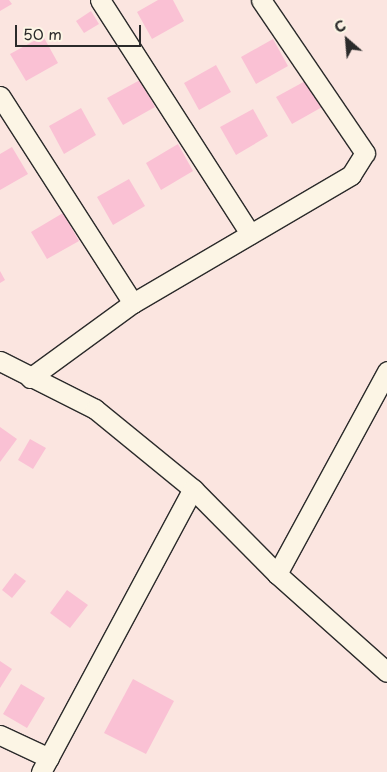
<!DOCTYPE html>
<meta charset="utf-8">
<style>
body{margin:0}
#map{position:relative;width:387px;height:772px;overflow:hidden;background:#fbe5e0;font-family:"Playpen Sans",sans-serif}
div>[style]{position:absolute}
.building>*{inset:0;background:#fac1d4}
.roads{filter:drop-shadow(1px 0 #2b2b2b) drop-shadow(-1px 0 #2b2b2b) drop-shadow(0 1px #2b2b2b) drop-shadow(0 -1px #2b2b2b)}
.minor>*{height:19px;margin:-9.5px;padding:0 9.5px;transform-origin:9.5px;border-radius:9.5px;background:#fcf5e5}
span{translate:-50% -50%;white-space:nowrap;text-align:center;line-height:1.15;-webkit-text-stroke:4px #fcf5e5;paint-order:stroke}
.north{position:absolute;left:322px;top:15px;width:50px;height:50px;-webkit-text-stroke:4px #fcf5e5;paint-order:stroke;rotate:333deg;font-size:14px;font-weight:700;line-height:20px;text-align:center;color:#2b2b2b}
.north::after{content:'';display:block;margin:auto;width:18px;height:22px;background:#2b2b2b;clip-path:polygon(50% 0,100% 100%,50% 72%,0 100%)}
.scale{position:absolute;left:15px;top:25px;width:126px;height:22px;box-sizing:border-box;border:2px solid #2b2b2b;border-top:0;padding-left:6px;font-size:15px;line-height:18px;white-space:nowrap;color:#2b2b2b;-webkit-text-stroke:4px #fcf5e5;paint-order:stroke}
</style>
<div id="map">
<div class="building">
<div style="clip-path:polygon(0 0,9px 0,12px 4px,0 11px)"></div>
<div style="clip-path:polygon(158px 0,173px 0,184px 21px,152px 39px,137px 12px)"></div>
<div style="clip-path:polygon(91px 11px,99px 24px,84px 33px,76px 21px)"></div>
<div style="clip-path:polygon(43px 36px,58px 63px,26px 81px,10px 54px)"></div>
<div style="clip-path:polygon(273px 39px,288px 66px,256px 84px,241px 57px)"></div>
<div style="clip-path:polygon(216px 65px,231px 92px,199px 110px,184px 83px)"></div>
<div style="clip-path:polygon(309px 79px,324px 106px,292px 124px,276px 97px)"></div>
<div style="clip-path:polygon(140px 80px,155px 107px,123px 125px,107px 98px)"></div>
<div style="clip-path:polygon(81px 108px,96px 135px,64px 154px,49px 126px)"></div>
<div style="clip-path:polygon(253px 109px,268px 136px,236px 155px,220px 127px)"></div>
<div style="clip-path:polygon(178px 144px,193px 171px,161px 190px,146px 163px)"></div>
<div style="clip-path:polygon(12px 147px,28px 174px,0 190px,0 154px)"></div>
<div style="clip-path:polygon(129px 179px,145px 206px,113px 225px,97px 197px)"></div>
<div style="clip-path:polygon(63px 213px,79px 241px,47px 259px,31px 232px)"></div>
<div style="clip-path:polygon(0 271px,5px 280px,0 283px)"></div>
<div style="clip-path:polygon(0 427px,17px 439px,0 462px)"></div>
<div style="clip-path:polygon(30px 439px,46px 448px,33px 469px,18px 460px)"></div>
<div style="clip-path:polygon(15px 573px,26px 581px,12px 598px,2px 590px)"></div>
<div style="clip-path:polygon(67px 590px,88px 605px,70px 628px,50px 613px)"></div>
<div style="clip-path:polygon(0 661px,12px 669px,0 688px)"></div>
<div style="clip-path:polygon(133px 679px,174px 701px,146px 754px,104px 733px)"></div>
<div style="clip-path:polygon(21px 684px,45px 698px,27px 728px,3px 714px)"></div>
</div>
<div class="roads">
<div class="minor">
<div style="left:100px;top:0;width:278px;rotate:57.3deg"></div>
<div style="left:0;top:96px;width:246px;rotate:57.3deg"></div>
<div style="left:0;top:361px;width:106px;rotate:26.8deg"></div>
<div style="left:95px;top:409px;width:127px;rotate:39.2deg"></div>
<div style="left:193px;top:489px;width:120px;rotate:45.3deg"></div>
<div style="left:277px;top:574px;width:147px;rotate:41.7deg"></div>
<div style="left:30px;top:378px;width:127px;rotate:-36.1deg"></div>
<div style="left:133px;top:303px;width:253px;rotate:-30.4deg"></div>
<div style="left:351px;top:175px;width:26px;rotate:-58deg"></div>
<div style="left:365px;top:153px;width:185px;rotate:-124.2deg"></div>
<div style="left:277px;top:574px;width:231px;rotate:-61.5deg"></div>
<div style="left:0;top:735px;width:54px;rotate:25.1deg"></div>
<div style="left:41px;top:772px;width:321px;rotate:-61.8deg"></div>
</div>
</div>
<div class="north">С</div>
<div class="scale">50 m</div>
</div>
